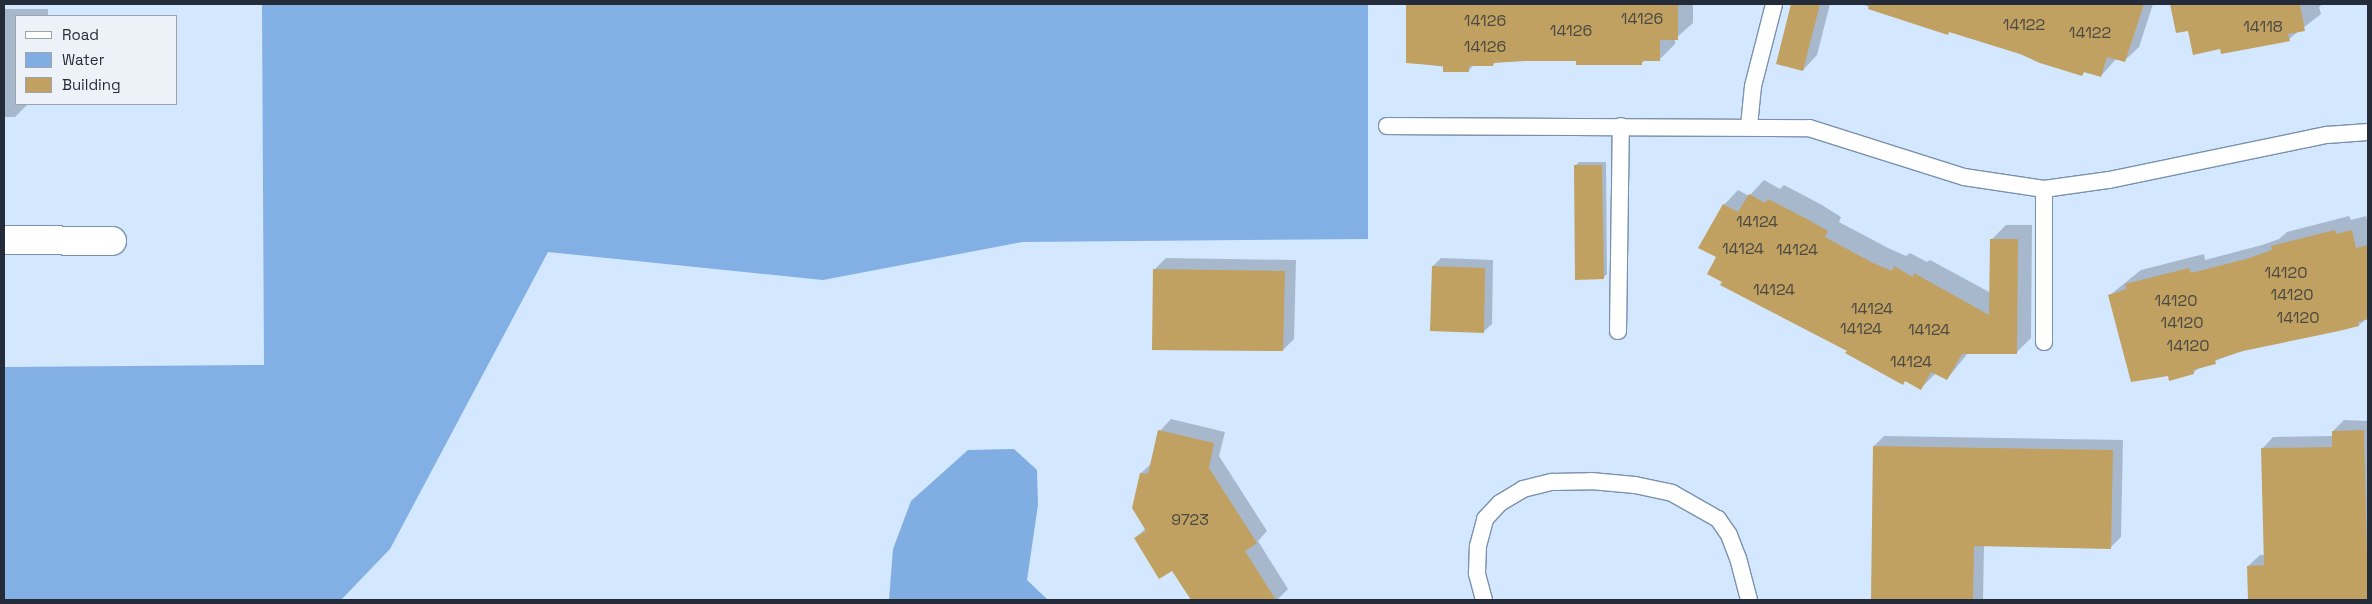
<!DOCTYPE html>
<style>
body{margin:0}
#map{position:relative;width:2372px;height:604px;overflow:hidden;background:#d3e7ff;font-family:"Space Grotesk",sans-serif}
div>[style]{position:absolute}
.forest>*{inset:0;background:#82afe4}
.water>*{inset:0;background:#80aee2}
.shadow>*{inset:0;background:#0003}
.building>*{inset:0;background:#c0a161}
.roads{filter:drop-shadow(1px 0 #7991ac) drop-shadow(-1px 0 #7991ac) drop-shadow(0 1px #7991ac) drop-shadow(0 -1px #7991ac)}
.service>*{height:16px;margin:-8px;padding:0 8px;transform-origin:8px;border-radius:8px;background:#fff}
.minor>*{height:28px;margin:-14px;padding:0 14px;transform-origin:14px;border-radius:14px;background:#fff}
span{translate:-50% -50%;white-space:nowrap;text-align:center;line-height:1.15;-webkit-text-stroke:4px #edf2f9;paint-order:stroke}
.number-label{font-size:16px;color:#4a4942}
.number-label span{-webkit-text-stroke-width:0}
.frame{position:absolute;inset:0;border:5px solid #232c38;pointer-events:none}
.legend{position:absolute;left:15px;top:15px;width:162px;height:90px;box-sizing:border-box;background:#edf2f9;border:1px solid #9ca3ac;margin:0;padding:6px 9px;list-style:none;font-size:15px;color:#232c38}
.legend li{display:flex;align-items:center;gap:10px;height:25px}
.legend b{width:25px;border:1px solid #9ca3ac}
</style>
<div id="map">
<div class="forest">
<div style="clip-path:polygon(262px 4px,1368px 4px,1368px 239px,1022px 242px,823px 280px,548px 252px,390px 549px,341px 600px,4px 600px,4px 367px,264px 365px)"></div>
</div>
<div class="water">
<div style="clip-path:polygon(1014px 449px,1037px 470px,1038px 505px,1027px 580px,1048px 600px,889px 600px,893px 549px,911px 501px,968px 450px)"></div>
</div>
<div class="shadow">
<div style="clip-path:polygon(1407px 4px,1693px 4px,1693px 23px,1675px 39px,1675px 44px,1659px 60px,1645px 60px,1641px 64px,1578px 59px,1496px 62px,1493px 65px,1474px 65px,1469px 70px,1407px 62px)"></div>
<div style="clip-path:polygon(1792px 4px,1830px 4px,1817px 55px,1803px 70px,1777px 63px)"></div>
<div style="clip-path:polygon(1861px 4px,2153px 4px,2139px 47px,2124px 61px,2116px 59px,2101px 76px,2085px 71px,2082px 74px,1950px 31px,1947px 34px)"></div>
<div style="clip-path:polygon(2171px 4px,2323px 4px,2319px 7px,2321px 14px,2289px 39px,2221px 48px,2189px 29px,2177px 32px)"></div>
<div style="clip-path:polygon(4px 9px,48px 9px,48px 16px,16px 16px,16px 104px,27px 105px,15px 117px,4px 117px)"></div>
<div style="clip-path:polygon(1579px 162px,1606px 162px,1607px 274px,1603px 278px,1575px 166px)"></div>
<div style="clip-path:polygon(1764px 180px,1780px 189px,1784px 185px,1822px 205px,1841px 217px,1839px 222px,1888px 248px,1906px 256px,1910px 253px,1927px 262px,1930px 260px,1991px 293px,1991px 240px,2006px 225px,2032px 225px,2031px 338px,2016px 353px,1968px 353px,1947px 379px,1935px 374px,1921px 388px,1848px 350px,1717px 257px,1724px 205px,1738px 190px,1749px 196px)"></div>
<div style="clip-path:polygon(2349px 216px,2351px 220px,2366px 216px,2368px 224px,2368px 318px,2359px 325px,2243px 350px,2200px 367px,2193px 373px,2169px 375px,2110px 295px,2141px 270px,2204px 254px,2205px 260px,2262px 245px,2279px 239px,2287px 232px)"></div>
<div style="clip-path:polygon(1166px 258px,1296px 260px,1294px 339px,1283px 350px,1154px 270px)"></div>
<div style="clip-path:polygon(1441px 258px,1493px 260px,1492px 324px,1483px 332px,1433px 266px)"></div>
<div style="clip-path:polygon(1171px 419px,1225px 432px,1219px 456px,1267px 531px,1258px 541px,1288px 589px,1277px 600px,1192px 600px,1172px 569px,1135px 538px,1146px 528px,1141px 473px,1152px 463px,1160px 431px)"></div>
<div style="clip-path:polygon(2344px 420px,2368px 421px,2368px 600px,2249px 600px,2248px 566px,2260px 555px,2265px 555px,2262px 449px,2273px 437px,2333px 436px,2333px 431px)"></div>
<div style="clip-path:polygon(1884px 436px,2123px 440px,2121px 537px,2111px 547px,1984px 545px,1983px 600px,1872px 600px,1874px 446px)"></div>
</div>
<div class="building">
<div style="clip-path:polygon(1406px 4px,1678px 4px,1678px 40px,1660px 40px,1660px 61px,1642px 61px,1642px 65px,1576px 65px,1576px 61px,1523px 61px,1493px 63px,1493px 66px,1469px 66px,1469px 72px,1443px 72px,1443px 66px,1406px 63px)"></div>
<div style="clip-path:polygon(1791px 4px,1820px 4px,1803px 71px,1776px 64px)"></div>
<div style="clip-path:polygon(1869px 4px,2144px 4px,2125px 62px,2107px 57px,2101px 77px,2084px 72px,2082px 76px,2040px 63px,2020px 54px,1949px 32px,1948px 35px,1868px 9px)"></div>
<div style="clip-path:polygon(2170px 4px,2300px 4px,2305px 31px,2288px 34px,2290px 41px,2221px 54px,2220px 49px,2193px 55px,2188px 31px,2176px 33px)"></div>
<div style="clip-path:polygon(1574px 165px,1602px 165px,1604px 279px,1575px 280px)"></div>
<div style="clip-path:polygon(1749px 194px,1765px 203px,1768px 199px,1807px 219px,1828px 231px,1825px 237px,1873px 263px,1892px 271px,1894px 266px,1913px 277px,1914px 273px,1989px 315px,1990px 239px,2018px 239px,2017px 354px,1962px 354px,1947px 380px,1931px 372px,1921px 390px,1905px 381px,1903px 385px,1845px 353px,1847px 351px,1720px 285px,1722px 282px,1707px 274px,1716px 257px,1698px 248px,1723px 204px,1738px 212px)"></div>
<div style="clip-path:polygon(2335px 230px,2336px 234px,2352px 230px,2356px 248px,2368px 245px,2368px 319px,2358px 322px,2359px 326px,2339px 331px,2243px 351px,2215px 360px,2216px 364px,2193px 370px,2194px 374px,2169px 381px,2168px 376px,2131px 382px,2108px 295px,2127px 289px,2125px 284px,2189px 268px,2191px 273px,2246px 259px,2272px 250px,2271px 246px)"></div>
<div style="clip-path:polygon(1432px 266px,1485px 268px,1484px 333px,1430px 331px)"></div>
<div style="clip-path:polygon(1153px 269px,1285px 271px,1283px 351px,1152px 350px)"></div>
<div style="clip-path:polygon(1158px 430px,1214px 443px,1209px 468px,1257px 543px,1245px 551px,1276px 600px,1191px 600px,1172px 571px,1159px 579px,1134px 538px,1146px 531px,1132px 508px,1140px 473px,1148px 474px)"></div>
<div style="clip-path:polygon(2364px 430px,2368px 600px,2248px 600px,2247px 566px,2264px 565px,2261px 448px,2332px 447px,2332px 431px)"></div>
<div style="clip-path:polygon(1873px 446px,2113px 450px,2111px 549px,1974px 546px,1973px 600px,1871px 600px)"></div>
</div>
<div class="roads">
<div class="service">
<div style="left:1387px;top:126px;width:422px;rotate:0.3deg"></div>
<div style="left:1809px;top:128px;width:163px;rotate:17.5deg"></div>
<div style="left:1964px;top:177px;width:81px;rotate:8.5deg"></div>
<div style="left:2044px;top:189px;width:66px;rotate:-7.9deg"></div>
<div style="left:2109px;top:180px;width:223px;rotate:-11.7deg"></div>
<div style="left:2327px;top:135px;width:41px;rotate:-4.2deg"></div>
<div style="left:1749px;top:126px;width:40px;rotate:-84.3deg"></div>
<div style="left:1753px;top:86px;width:85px;rotate:-75.6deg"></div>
<div style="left:2044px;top:189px;width:153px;rotate:90deg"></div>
<div style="left:1618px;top:331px;width:205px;rotate:-89.2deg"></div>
<div style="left:1484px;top:600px;width:28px;rotate:-105deg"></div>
<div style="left:1477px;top:573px;width:27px;rotate:-88deg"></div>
<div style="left:1478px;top:546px;width:28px;rotate:-75deg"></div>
<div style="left:1485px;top:519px;width:22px;rotate:-47deg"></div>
<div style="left:1500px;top:503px;width:27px;rotate:-31deg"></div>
<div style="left:1523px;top:489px;width:30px;rotate:-14deg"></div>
<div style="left:1552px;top:482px;width:39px;rotate:-1deg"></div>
<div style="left:1591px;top:481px;width:44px;rotate:5.2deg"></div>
<div style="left:1635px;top:485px;width:38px;rotate:12deg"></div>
<div style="left:1672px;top:493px;width:53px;rotate:29.5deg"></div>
<div style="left:1718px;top:519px;width:19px;rotate:55deg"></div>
<div style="left:1729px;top:535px;width:25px;rotate:69deg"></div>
<div style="left:1738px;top:558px;width:43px;rotate:75.3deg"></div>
</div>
<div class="minor">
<div style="left:4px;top:240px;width:108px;rotate:0.5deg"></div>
</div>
</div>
<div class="number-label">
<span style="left:1642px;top:19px">14126</span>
<span style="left:1485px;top:21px">14126</span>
<span style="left:2024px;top:25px">14122</span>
<span style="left:2263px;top:27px">14118</span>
<span style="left:1571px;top:31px">14126</span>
<span style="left:2090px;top:33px">14122</span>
<span style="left:1485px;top:47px">14126</span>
<span style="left:1757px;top:222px">14124</span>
<span style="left:1743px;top:249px">14124</span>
<span style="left:1797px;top:250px">14124</span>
<span style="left:2286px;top:273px">14120</span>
<span style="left:1774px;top:290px">14124</span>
<span style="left:2292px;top:295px">14120</span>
<span style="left:2176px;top:301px">14120</span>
<span style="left:1872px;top:309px">14124</span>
<span style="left:2298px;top:318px">14120</span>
<span style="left:2182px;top:323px">14120</span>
<span style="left:1861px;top:329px">14124</span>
<span style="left:1929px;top:330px">14124</span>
<span style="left:2188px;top:346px">14120</span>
<span style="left:1911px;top:362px">14124</span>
<span style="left:1190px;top:520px">9723</span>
</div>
<div class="frame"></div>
<ul class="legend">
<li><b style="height:6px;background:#fff"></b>Road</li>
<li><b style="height:14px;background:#80aee2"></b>Water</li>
<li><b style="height:14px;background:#c0a161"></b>Building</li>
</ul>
</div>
